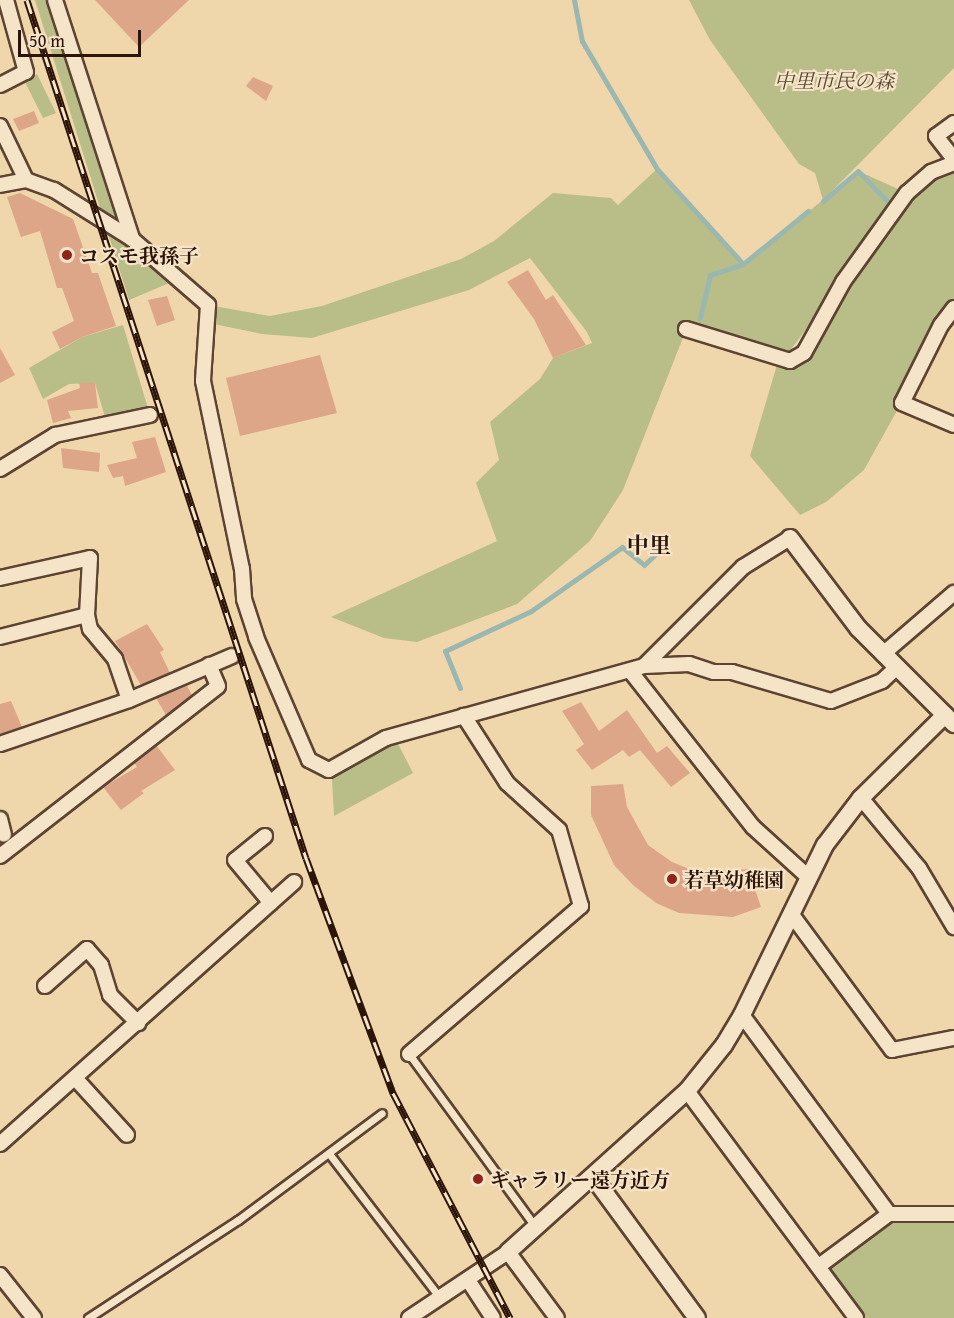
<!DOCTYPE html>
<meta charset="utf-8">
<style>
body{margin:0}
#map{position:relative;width:954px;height:1318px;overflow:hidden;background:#efd6ab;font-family:"Gentium Book Plus","Noto Serif JP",serif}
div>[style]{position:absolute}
.green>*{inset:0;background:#b9be89}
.stream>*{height:5px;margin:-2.5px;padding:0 2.5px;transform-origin:2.5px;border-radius:2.5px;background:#9ab8af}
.building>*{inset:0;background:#dea689}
.roads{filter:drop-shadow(2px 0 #5d4432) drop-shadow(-2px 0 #5d4432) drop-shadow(0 2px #5d4432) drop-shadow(0 -2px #5d4432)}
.service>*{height:7px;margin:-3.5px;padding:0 3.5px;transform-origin:3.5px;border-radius:3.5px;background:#f5e4c8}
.minor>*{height:14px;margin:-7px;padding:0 7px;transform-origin:7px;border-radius:7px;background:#f5e4c8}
.tertiary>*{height:16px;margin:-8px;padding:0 8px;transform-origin:8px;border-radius:8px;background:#f5e4c8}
.rail>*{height:7px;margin-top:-3.5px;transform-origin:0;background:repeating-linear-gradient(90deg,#f5e4c8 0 14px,#2c1409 0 28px);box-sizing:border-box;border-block:2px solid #2c1409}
.dots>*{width:16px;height:16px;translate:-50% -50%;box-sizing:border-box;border:3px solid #f5e4c8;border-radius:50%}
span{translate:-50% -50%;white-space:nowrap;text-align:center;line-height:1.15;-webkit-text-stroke:4.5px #f5e4c8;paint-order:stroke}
.park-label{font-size:20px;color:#56472f;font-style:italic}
.poi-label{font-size:20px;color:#2c1409;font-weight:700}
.left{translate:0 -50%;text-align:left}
.quarter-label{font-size:22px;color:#2c1409;font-weight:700}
.scale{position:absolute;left:18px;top:30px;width:123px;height:27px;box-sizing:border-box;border:3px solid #2c1409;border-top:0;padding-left:8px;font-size:18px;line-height:21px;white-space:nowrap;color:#2c1409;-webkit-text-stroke:4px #f5e4c8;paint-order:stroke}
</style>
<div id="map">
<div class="green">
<div style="clip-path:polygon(35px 0,55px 0,132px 239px,179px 279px,129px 300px)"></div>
<div style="clip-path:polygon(689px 0,954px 0,954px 68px,829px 194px,858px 171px,907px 193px,954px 163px,954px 308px,864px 470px,826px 502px,800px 515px,750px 456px,779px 358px,804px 353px,857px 261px,789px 352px,686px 330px,623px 490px,590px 541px,517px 604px,417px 642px,384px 638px,331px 617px,497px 541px,476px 483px,499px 460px,490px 422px,540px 379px,553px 358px,592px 343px,587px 332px,530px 258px,469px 290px,312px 338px,262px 334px,209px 323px,208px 305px,270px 316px,322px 306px,461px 259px,494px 241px,553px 193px,611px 198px,618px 205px,657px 169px,743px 264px,823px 200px,815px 173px,799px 164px,710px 40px)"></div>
<div style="clip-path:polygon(37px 74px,56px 113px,43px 118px,25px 82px)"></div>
<div style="clip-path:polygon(123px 325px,150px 415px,107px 424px,95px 383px,69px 384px,43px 399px,29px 368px,82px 337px)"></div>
<div style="clip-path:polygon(397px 742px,413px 773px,334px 816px,332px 779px,368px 753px)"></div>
<div style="clip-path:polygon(889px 1214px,954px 1214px,954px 1318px,856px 1318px,819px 1266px)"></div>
</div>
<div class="stream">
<div style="left:574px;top:0;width:42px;rotate:79deg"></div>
<div style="left:582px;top:41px;width:148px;rotate:59.6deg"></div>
<div style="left:657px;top:169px;width:128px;rotate:47.8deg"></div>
<div style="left:823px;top:201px;width:46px;rotate:-40.6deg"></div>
<div style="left:858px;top:171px;width:43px;rotate:45.9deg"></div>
<div style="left:700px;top:318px;width:44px;rotate:-76.9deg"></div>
<div style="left:710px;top:275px;width:35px;rotate:-18deg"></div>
<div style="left:743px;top:264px;width:84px;rotate:-39.2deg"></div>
<div style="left:460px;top:688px;width:40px;rotate:-112deg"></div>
<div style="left:445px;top:651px;width:95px;rotate:-24.9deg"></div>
<div style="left:531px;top:611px;width:111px;rotate:-35.1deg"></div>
<div style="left:622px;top:547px;width:28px;rotate:39deg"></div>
<div style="left:644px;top:565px;width:19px;rotate:-43deg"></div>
</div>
<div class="building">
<div style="clip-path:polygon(95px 0,189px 0,139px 47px)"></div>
<div style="clip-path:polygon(253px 77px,273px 86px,266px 101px,246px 86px)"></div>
<div style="clip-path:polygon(34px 111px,39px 123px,19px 131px,13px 119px)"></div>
<div style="clip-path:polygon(20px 193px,73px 219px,92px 273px,98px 273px,116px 326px,82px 337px,60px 349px,52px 332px,74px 321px,62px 288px,57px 288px,40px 231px,21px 237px,7px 197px)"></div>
<div style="clip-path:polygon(528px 270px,546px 300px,553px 295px,586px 345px,553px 358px,534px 319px,507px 282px)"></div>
<div style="clip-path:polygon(167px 296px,175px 320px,157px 326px,148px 300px)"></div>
<div style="clip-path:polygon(0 348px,15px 375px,0 383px)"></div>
<div style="clip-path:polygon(320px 355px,337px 413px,240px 436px,226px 378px)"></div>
<div style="clip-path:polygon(79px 383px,95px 383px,98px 408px,68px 411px,71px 418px,53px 423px,47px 400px,80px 388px)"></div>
<div style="clip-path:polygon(155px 437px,166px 472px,125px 486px,123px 476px,113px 478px,107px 465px,137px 458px,132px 442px)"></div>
<div style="clip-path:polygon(61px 448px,100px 453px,99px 472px,63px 468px)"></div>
<div style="clip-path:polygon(147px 624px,164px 650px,160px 652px,170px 673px,141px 685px,115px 641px)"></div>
<div style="clip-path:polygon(187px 686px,192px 695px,166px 715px,156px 698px)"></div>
<div style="clip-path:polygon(11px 701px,22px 727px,0 734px,0 704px)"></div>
<div style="clip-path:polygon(581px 702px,599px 731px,627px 710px,657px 753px,667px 746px,690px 773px,671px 787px,640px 750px,629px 757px,623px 750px,592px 770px,576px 750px,584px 744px,562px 711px)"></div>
<div style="clip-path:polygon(156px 745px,175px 770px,141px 791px,144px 793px,121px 810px,103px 787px,137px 767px,134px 763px)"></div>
<div style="clip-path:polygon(623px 784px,627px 807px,648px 845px,672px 862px,699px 873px,748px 869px,761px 907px,733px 917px,679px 913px,656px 903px,633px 885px,614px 865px,591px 815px,591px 786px)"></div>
</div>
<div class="roads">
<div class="service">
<div style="left:409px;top:1054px;width:213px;rotate:53.8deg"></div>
<div style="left:330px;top:1155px;width:180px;rotate:52.4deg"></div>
<div style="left:88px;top:1318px;width:179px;rotate:-33.2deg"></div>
<div style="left:238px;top:1220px;width:179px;rotate:-36.6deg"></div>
</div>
<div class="minor">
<div style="left:55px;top:0;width:251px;rotate:72.1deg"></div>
<div style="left:132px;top:239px;width:101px;rotate:41deg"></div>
<div style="left:208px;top:305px;width:76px;rotate:93.8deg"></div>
<div style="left:203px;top:381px;width:192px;rotate:78.3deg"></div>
<div style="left:242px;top:569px;width:30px;rotate:86deg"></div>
<div style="left:244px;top:599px;width:40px;rotate:72deg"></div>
<div style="left:256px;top:637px;width:134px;rotate:66.7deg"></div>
<div style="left:309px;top:760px;width:22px;rotate:27deg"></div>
<div style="left:329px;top:770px;width:65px;rotate:-29.3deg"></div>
<div style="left:386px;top:738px;width:268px;rotate:-15.6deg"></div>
<div style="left:644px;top:666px;width:45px;rotate:-2.5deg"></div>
<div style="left:689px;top:664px;width:26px;rotate:18deg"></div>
<div style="left:714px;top:672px;width:18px"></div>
<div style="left:732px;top:672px;width:103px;rotate:16.3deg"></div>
<div style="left:831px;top:701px;width:55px;rotate:-21.4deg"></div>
<div style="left:882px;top:681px;width:21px;rotate:-43deg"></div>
<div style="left:0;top:85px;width:29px;rotate:-27deg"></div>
<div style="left:26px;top:72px;width:75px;rotate:-105.5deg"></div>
<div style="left:954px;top:123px;width:22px;rotate:144deg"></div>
<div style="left:936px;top:136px;width:29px;rotate:52deg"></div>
<div style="left:0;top:126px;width:60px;rotate:64.3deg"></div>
<div style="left:0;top:185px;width:26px;rotate:-11deg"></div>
<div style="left:26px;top:180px;width:30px;rotate:20deg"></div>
<div style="left:54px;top:190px;width:92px;rotate:32.1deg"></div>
<div style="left:954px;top:308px;width:21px;rotate:127deg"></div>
<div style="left:941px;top:325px;width:87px;rotate:116.6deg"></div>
<div style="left:902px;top:403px;width:56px;rotate:22.9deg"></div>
<div style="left:686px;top:329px;width:109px;rotate:17.1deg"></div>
<div style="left:790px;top:361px;width:16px;rotate:-30deg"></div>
<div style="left:804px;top:353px;width:81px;rotate:-61.2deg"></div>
<div style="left:843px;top:282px;width:110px;rotate:-54.3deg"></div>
<div style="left:907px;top:193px;width:32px;rotate:-41deg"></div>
<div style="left:931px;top:172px;width:25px;rotate:-21deg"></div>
<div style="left:0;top:469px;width:65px;rotate:-31.7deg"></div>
<div style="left:55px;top:435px;width:97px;rotate:-11.9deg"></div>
<div style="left:0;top:578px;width:92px;rotate:-12.5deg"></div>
<div style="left:90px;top:558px;width:57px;rotate:93deg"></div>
<div style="left:87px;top:615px;width:90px;rotate:165.8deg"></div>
<div style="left:87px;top:615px;width:14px;rotate:78deg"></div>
<div style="left:90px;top:629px;width:39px;rotate:50deg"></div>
<div style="left:115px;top:659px;width:43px;rotate:71.1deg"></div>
<div style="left:883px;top:654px;width:94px;rotate:-40.7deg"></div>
<div style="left:644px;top:666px;width:140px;rotate:-45deg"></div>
<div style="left:743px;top:567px;width:55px;rotate:-31.7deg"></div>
<div style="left:631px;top:672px;width:197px;rotate:51.8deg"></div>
<div style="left:753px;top:827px;width:73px;rotate:42.2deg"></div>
<div style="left:0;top:744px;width:136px;rotate:-18.8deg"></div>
<div style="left:129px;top:700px;width:112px;rotate:-23.1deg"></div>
<div style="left:861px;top:798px;width:91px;rotate:50.4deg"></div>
<div style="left:919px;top:868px;width:69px;rotate:59.3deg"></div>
<div style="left:0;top:819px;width:16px;rotate:76deg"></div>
<div style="left:265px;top:836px;width:38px;rotate:141deg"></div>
<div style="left:235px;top:860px;width:56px;rotate:50.1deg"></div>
<div style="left:0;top:856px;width:276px;rotate:-37.9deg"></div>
<div style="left:218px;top:686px;width:23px;rotate:-113deg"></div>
<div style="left:792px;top:915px;width:168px;rotate:53.5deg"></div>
<div style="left:892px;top:1050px;width:63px;rotate:-11deg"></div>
<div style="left:45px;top:986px;width:56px;rotate:-41.4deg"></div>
<div style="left:87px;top:949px;width:21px;rotate:49deg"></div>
<div style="left:101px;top:965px;width:31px;rotate:73deg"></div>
<div style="left:110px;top:995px;width:40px;rotate:45deg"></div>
<div style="left:742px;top:1015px;width:247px;rotate:53.5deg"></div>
<div style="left:889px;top:1214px;width:87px;rotate:143.4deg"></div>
<div style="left:409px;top:1054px;width:227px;rotate:-40.7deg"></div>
<div style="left:581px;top:906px;width:79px;rotate:-106.1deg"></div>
<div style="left:559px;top:830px;width:70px;rotate:-137.9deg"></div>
<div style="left:507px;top:783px;width:80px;rotate:-122.7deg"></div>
<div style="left:75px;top:1078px;width:77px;rotate:47.6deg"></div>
<div style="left:687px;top:1091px;width:283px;rotate:53.3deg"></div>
<div style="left:0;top:1144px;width:394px;rotate:-41.7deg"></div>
<div style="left:889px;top:1214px;width:65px"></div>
<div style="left:0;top:1275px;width:55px;rotate:51.7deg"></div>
<div style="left:468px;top:1280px;width:45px;rotate:56.7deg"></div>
<div style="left:409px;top:1318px;width:119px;rotate:-33.7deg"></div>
<div style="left:508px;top:1252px;width:82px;rotate:53.4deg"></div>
</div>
<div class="tertiary">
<div style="left:790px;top:538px;width:113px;rotate:52.9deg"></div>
<div style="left:858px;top:628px;width:136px;rotate:45deg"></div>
<div style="left:594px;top:1178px;width:174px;rotate:53.7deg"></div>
<div style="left:508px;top:1252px;width:241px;rotate:-42deg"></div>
<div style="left:687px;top:1091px;width:59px;rotate:-51.2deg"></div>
<div style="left:724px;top:1045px;width:35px;rotate:-59deg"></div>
<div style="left:742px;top:1015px;width:189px;rotate:-64deg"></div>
<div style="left:825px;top:845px;width:59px;rotate:-52.5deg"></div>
<div style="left:861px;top:798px;width:118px;rotate:-44.7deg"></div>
</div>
</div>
<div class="rail">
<div style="left:27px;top:0;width:902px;rotate:71.99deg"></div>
<div style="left:306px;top:858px;width:251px;rotate:69.7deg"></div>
<div style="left:393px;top:1093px;width:254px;rotate:62.5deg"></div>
</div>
<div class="dots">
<div style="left:67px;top:255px;background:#8f2418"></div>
<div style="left:672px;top:879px;background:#8f2418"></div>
<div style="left:478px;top:1179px;background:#8f2418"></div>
</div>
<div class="park-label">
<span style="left:834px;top:80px">中里市民の森</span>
</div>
<div class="poi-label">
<span class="left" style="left:79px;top:255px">コスモ我孫子</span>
<span class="left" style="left:684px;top:879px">若草幼稚園</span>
<span class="left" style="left:490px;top:1179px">ギャラリー遠方近方</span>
</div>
<div class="quarter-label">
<span style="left:649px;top:546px">中里</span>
</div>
<div class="scale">50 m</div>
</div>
